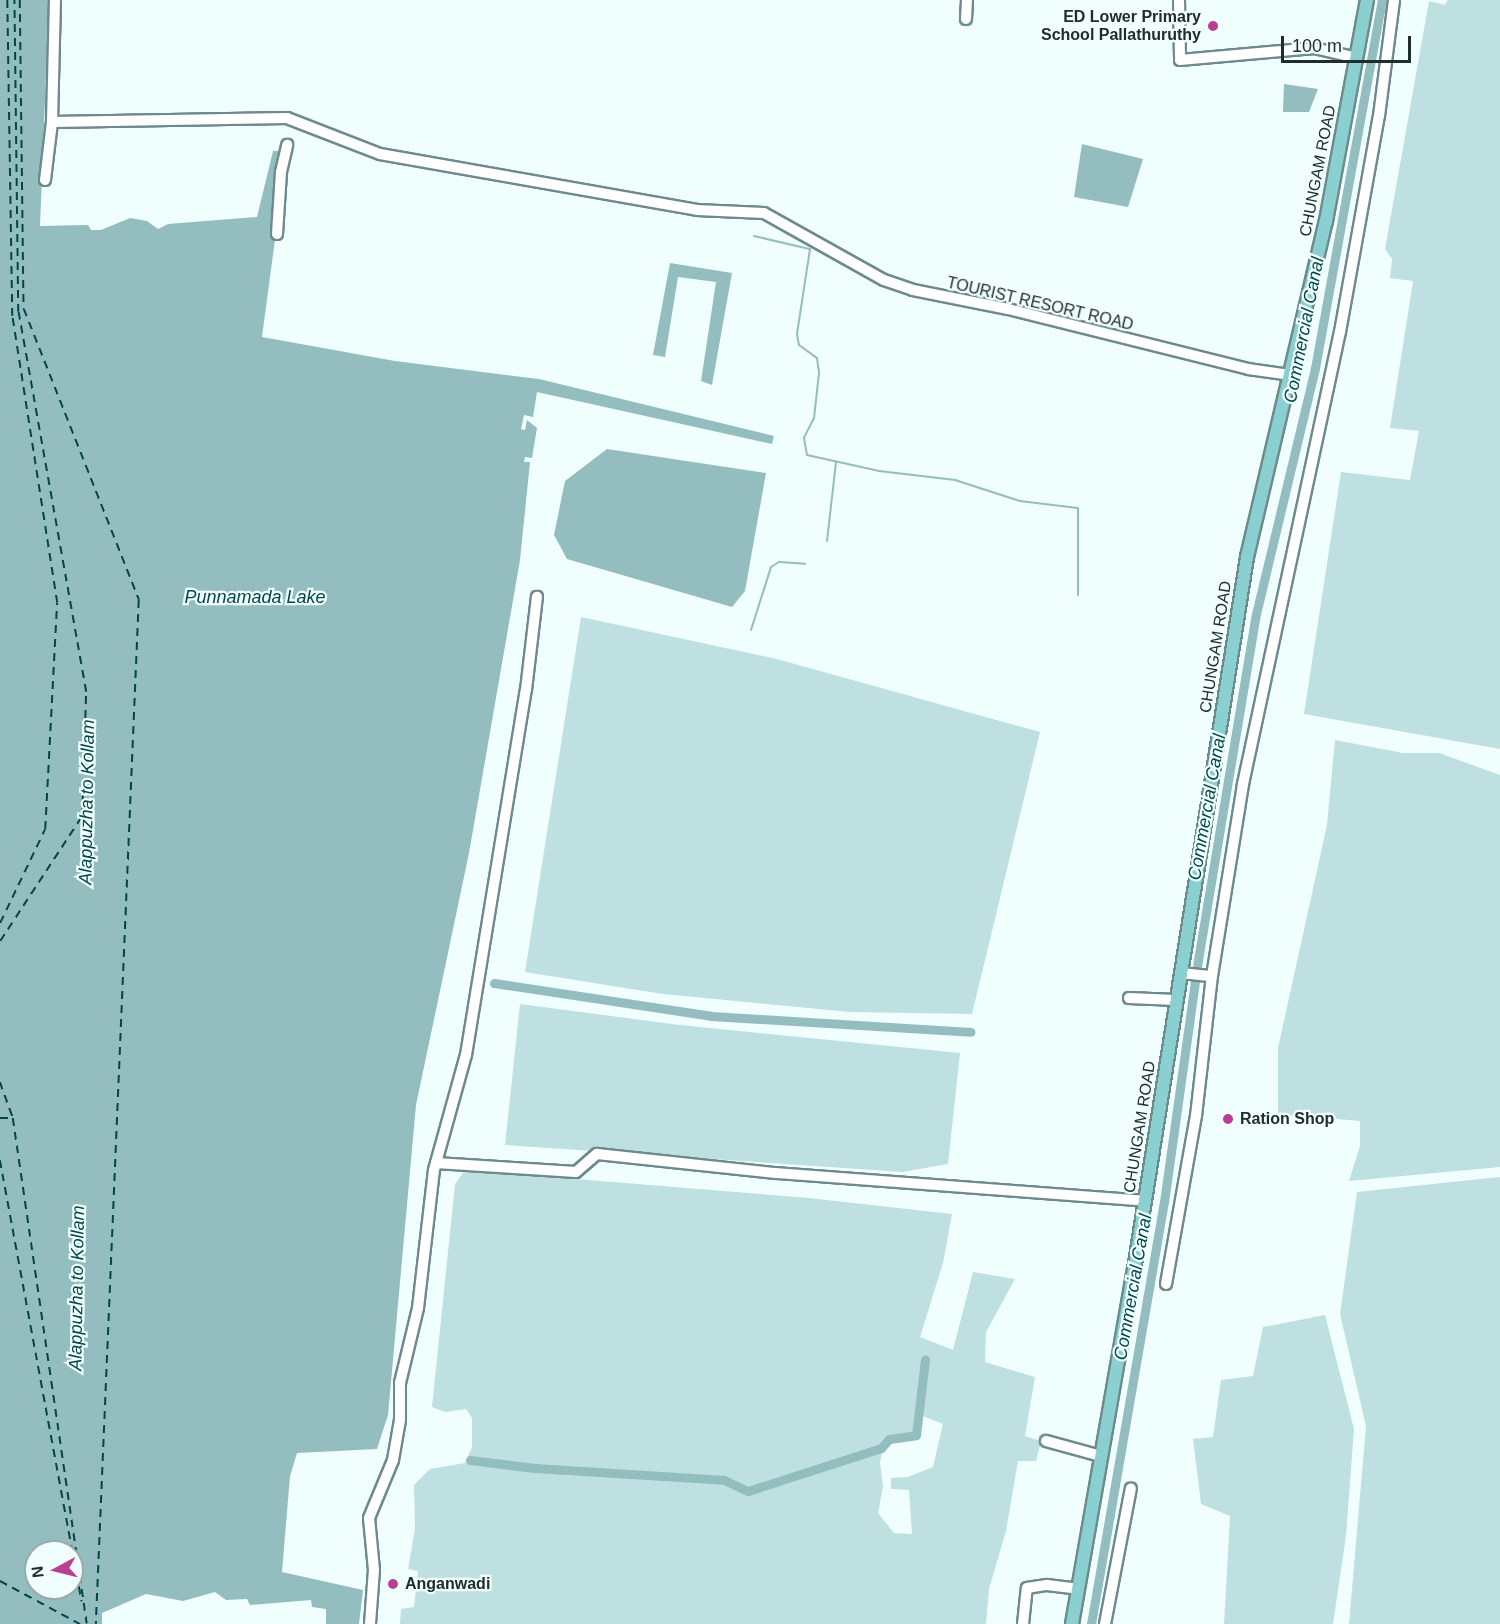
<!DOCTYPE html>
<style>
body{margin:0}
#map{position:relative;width:1500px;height:1624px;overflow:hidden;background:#f1fefe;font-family:Helvetica,sans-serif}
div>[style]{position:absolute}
.green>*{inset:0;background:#bfe0e1}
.water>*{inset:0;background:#93bdbe}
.stream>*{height:2px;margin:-1px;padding:0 1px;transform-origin:1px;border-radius:1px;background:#93bdbe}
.canal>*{height:9px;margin:-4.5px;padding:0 4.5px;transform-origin:4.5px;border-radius:4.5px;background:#93bdbe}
.ferry>*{height:1.5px;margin-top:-0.75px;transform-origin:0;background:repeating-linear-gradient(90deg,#014648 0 8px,transparent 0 14px)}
.roads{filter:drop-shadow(2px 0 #6d8b8c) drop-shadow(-2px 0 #6d8b8c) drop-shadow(0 2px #6d8b8c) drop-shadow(0 -2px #6d8b8c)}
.minor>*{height:10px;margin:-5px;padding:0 5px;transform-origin:5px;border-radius:5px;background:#fff}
.major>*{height:12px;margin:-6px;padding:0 6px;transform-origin:6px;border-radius:6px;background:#8bd0d1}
.dots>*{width:16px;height:16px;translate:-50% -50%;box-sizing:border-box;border:3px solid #f1fefe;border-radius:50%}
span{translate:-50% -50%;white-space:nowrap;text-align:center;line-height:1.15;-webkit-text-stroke:4.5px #f1fefe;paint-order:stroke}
.poi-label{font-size:16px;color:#202d2d;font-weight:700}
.right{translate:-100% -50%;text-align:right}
.left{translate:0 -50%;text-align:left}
.street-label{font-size:16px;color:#202d2d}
.water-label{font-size:18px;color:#014648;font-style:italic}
.north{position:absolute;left:24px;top:1540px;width:60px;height:60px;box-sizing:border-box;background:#f1fefe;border:2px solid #9daaaa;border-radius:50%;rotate:263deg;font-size:16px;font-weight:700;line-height:24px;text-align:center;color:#202d2d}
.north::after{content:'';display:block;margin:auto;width:21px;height:27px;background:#b93f92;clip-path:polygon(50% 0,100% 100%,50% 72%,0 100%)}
.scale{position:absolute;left:1281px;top:36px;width:130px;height:27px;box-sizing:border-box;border:3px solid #202d2d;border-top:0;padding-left:8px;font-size:18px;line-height:21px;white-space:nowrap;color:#202d2d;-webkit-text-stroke:4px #f1fefe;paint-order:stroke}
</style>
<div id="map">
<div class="green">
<div style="clip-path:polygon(1448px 0,1500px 0,1500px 749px,1304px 714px,1341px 472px,1410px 480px,1419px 431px,1390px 428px,1413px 281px,1390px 278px,1392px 259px,1385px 249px,1429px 1px,1445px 5px)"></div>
<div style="clip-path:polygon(581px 617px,777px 659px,1040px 732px,972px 1014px,849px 1012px,663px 994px,525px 972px)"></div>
<div style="clip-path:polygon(1335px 740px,1403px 753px,1439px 753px,1500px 775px,1500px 1167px,1349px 1181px,1360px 1146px,1360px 1121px,1278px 1114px,1278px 1048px,1327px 825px)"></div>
<div style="clip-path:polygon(520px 1004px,680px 1025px,960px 1053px,948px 1164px,903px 1172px,505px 1145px)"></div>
<div style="clip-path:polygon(evenodd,465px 1170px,809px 1198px,952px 1214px,943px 1263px,920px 1337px,953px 1350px,973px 1272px,1015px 1279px,986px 1332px,985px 1362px,1035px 1377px,1025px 1436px,1041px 1441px,1036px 1461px,1018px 1461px,1006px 1531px,989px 1589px,986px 1624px,400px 1624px,401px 1609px,414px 1607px,418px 1571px,408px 1569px,415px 1529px,414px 1485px,430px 1469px,465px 1463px,472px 1447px,472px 1418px,466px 1409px,445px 1412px,432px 1407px,455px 1184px,465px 1170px,923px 1416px,943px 1424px,933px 1467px,908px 1477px,891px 1478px,891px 1489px,909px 1490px,912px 1534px,894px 1533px,878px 1513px,883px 1487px,880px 1462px,887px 1435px,919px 1435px,923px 1416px)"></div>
<div style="clip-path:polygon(1500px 1177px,1500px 1624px,1349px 1624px,1366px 1426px,1340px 1314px,1357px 1192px)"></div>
<div style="clip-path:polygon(1325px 1315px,1354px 1429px,1346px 1536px,1333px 1624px,1224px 1624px,1230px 1516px,1201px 1504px,1193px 1439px,1213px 1437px,1221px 1380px,1253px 1376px,1263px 1327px)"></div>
</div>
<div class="water">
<div style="clip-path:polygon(evenodd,0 0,49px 0,40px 226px,88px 225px,91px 230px,101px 230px,130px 218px,147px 221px,158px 229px,168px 224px,257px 217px,273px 151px,280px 151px,286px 157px,262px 337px,395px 361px,539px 379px,774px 436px,772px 444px,537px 392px,533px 417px,524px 415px,521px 429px,525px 430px,527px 420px,537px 428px,532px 458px,525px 457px,524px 462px,530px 462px,520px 560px,469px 853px,416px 1105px,388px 1415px,377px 1449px,297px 1453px,290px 1476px,282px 1572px,363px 1590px,359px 1624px,326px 1624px,326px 1609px,312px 1607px,311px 1600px,250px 1605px,247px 1599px,226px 1600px,215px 1592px,183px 1601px,146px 1594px,102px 1613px,102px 1624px,0 1624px,0 0,36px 1552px,72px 1552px,72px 1588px,36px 1588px,36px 1552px)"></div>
<div style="clip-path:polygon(1284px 84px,1318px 89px,1309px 112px,1283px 112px)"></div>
<div style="clip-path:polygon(1082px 144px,1143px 159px,1128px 207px,1074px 197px)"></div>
<div style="clip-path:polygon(670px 263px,732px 273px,712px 385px,701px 381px,716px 282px,678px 277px,665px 357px,653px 355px)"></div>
<div style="clip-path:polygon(607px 449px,766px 473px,745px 591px,732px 607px,567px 559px,554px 535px,565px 481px)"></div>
</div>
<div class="stream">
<div style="left:754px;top:236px;width:57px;rotate:13.1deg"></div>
<div style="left:810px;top:249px;width:86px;rotate:98.7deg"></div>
<div style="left:797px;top:334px;width:11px;rotate:80deg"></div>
<div style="left:799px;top:345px;width:22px;rotate:36deg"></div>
<div style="left:817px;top:358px;width:15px;rotate:82deg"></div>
<div style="left:819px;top:373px;width:45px;rotate:96.3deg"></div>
<div style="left:814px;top:418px;width:22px;rotate:117deg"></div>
<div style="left:804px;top:438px;width:17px;rotate:80deg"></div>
<div style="left:807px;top:455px;width:74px;rotate:12.5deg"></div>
<div style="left:879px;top:471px;width:77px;rotate:6.8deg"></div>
<div style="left:955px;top:480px;width:68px;rotate:17.9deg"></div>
<div style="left:1020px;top:501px;width:58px;rotate:6.9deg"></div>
<div style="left:1078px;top:508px;width:87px;rotate:90deg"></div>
<div style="left:827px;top:541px;width:80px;rotate:-83.5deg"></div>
<div style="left:751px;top:630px;width:66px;rotate:-72.4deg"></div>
<div style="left:771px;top:567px;width:9px;rotate:-32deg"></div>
<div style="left:779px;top:562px;width:26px;rotate:4deg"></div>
</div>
<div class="canal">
<div style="left:494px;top:983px;width:219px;rotate:8.6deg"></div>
<div style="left:711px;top:1016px;width:260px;rotate:3.5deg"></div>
<div style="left:470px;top:1460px;width:65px;rotate:7deg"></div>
<div style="left:535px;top:1468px;width:189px;rotate:3.6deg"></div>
<div style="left:724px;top:1480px;width:26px;rotate:25deg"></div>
<div style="left:748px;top:1491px;width:140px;rotate:-17.9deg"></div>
<div style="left:881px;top:1448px;width:12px;rotate:-48deg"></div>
<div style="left:889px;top:1439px;width:27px;rotate:-8deg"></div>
<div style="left:916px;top:1435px;width:76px;rotate:-83.2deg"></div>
<div style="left:1091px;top:1624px;width:428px;rotate:-80.2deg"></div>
<div style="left:1164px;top:1202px;width:244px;rotate:-82deg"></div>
<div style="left:1198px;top:960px;width:351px;rotate:-80.5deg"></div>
<div style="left:1256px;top:614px;width:253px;rotate:-76.5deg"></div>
<div style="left:1315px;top:368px;width:374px;rotate:-79.7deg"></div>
</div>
<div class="ferry">
<div style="left:20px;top:0;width:309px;rotate:89.3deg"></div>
<div style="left:24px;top:309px;width:313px;rotate:68.4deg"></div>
<div style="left:139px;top:600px;width:1025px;rotate:92.4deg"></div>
<div style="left:0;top:923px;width:104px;rotate:-64.4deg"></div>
<div style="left:45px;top:829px;width:226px;rotate:-87deg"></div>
<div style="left:57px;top:603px;width:291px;rotate:-98.9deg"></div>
<div style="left:12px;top:316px;width:316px;rotate:-90.9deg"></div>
<div style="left:0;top:941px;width:149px;rotate:-56.7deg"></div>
<div style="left:82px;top:816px;width:124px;rotate:-88.2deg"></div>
<div style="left:86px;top:692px;width:386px;rotate:-100.1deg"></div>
<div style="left:18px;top:312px;width:312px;rotate:-90.7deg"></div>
<div style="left:0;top:1082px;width:38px;rotate:70deg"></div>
<div style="left:13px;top:1118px;width:511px;rotate:81.68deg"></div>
<div style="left:0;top:1118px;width:11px"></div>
<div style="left:0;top:1160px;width:449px;rotate:79.5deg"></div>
<div style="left:0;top:1581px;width:91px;rotate:28.3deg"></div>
</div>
<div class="roads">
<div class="minor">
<div style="left:1179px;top:0;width:60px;rotate:89deg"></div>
<div style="left:1180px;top:60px;width:135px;rotate:-5.1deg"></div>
<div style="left:1314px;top:48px;width:44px;rotate:13.1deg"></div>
<div style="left:966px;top:19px;width:19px;rotate:-87deg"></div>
<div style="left:52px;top:122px;width:235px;rotate:-1deg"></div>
<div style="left:287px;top:118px;width:100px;rotate:21.2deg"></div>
<div style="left:380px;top:154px;width:322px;rotate:10deg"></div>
<div style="left:697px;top:210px;width:67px;rotate:2.6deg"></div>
<div style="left:764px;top:213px;width:137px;rotate:29.2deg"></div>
<div style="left:884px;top:280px;width:31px;rotate:19deg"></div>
<div style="left:913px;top:290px;width:97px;rotate:11.3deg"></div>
<div style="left:1008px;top:309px;width:247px;rotate:14deg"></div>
<div style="left:1248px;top:369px;width:42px;rotate:8.1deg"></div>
<div style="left:45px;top:180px;width:58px;rotate:-83.1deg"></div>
<div style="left:52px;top:122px;width:122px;rotate:-88.6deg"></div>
<div style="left:277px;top:234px;width:62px;rotate:-86.3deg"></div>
<div style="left:281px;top:172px;width:28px;rotate:-77deg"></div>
<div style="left:1181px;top:973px;width:31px;rotate:6deg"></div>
<div style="left:1129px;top:998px;width:47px;rotate:2.4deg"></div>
<div style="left:436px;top:1163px;width:140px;rotate:3.7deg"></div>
<div style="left:576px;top:1172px;width:28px;rotate:-41deg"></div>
<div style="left:597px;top:1154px;width:180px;rotate:6.1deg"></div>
<div style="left:776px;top:1173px;width:370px;rotate:4.3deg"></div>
<div style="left:1166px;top:1284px;width:171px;rotate:-79.9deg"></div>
<div style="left:1196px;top:1116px;width:141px;rotate:-83.5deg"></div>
<div style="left:1212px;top:976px;width:194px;rotate:-80.8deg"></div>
<div style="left:1243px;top:784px;width:462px;rotate:-77.9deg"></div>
<div style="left:1340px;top:332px;width:219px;rotate:-79.8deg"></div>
<div style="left:1379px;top:116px;width:117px;rotate:-82.6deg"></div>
<div style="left:1046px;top:1441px;width:57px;rotate:15.3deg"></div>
<div style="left:370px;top:1624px;width:54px;rotate:-85.8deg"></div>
<div style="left:374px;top:1570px;width:52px;rotate:-95.5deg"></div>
<div style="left:369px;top:1518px;width:63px;rotate:-67.5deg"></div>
<div style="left:393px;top:1460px;width:41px;rotate:-80.1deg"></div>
<div style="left:400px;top:1420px;width:37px;rotate:-90deg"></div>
<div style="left:400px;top:1383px;width:77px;rotate:-76.5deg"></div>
<div style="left:418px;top:1308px;width:139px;rotate:-83.4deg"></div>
<div style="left:434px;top:1170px;width:119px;rotate:-74.5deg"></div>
<div style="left:466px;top:1055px;width:370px;rotate:-80.7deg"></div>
<div style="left:526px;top:690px;width:94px;rotate:-83.3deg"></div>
<div style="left:1023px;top:1624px;width:36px;rotate:-84deg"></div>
<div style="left:1027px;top:1588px;width:20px;rotate:-9deg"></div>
<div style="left:1047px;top:1585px;width:31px;rotate:7deg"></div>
<div style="left:1105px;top:1624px;width:138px;rotate:-79.2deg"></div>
</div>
<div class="major">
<div style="left:1072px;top:1624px;width:359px;rotate:-80.1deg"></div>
<div style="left:1134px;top:1270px;width:722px;rotate:-80.99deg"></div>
<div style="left:1247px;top:557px;width:345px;rotate:-76.8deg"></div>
<div style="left:1326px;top:221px;width:225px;rotate:-79.5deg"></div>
</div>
</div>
<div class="dots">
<div style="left:1213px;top:26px;background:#b93f92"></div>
<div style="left:1228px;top:1119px;background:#b93f92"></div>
<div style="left:393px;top:1584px;background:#b93f92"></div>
</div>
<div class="poi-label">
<span class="right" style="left:1201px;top:26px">ED Lower Primary<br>School Pallathuruthy</span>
<span class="left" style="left:1240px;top:1119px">Ration Shop</span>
<span class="left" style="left:405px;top:1584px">Anganwadi</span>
</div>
<div class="street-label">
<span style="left:1318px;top:171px;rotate:-79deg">CHUNGAM ROAD</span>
<span style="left:1040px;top:304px;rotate:13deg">TOURIST RESORT ROAD</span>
<span style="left:1216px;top:647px;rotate:-81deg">CHUNGAM ROAD</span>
<span style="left:1140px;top:1127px;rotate:-81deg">CHUNGAM ROAD</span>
</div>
<div class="water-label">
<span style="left:1304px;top:330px;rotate:-79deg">Commercial Canal</span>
<span style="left:255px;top:597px">Punnamada Lake</span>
<span style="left:87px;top:802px;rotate:-89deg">Alappuzha to Kollam</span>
<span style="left:1207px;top:807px;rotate:-80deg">Commercial Canal</span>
<span style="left:1133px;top:1287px;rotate:-80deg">Commercial Canal</span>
<span style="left:77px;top:1288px;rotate:-89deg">Alappuzha to Kollam</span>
</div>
<div class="north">N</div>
<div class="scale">100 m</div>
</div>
